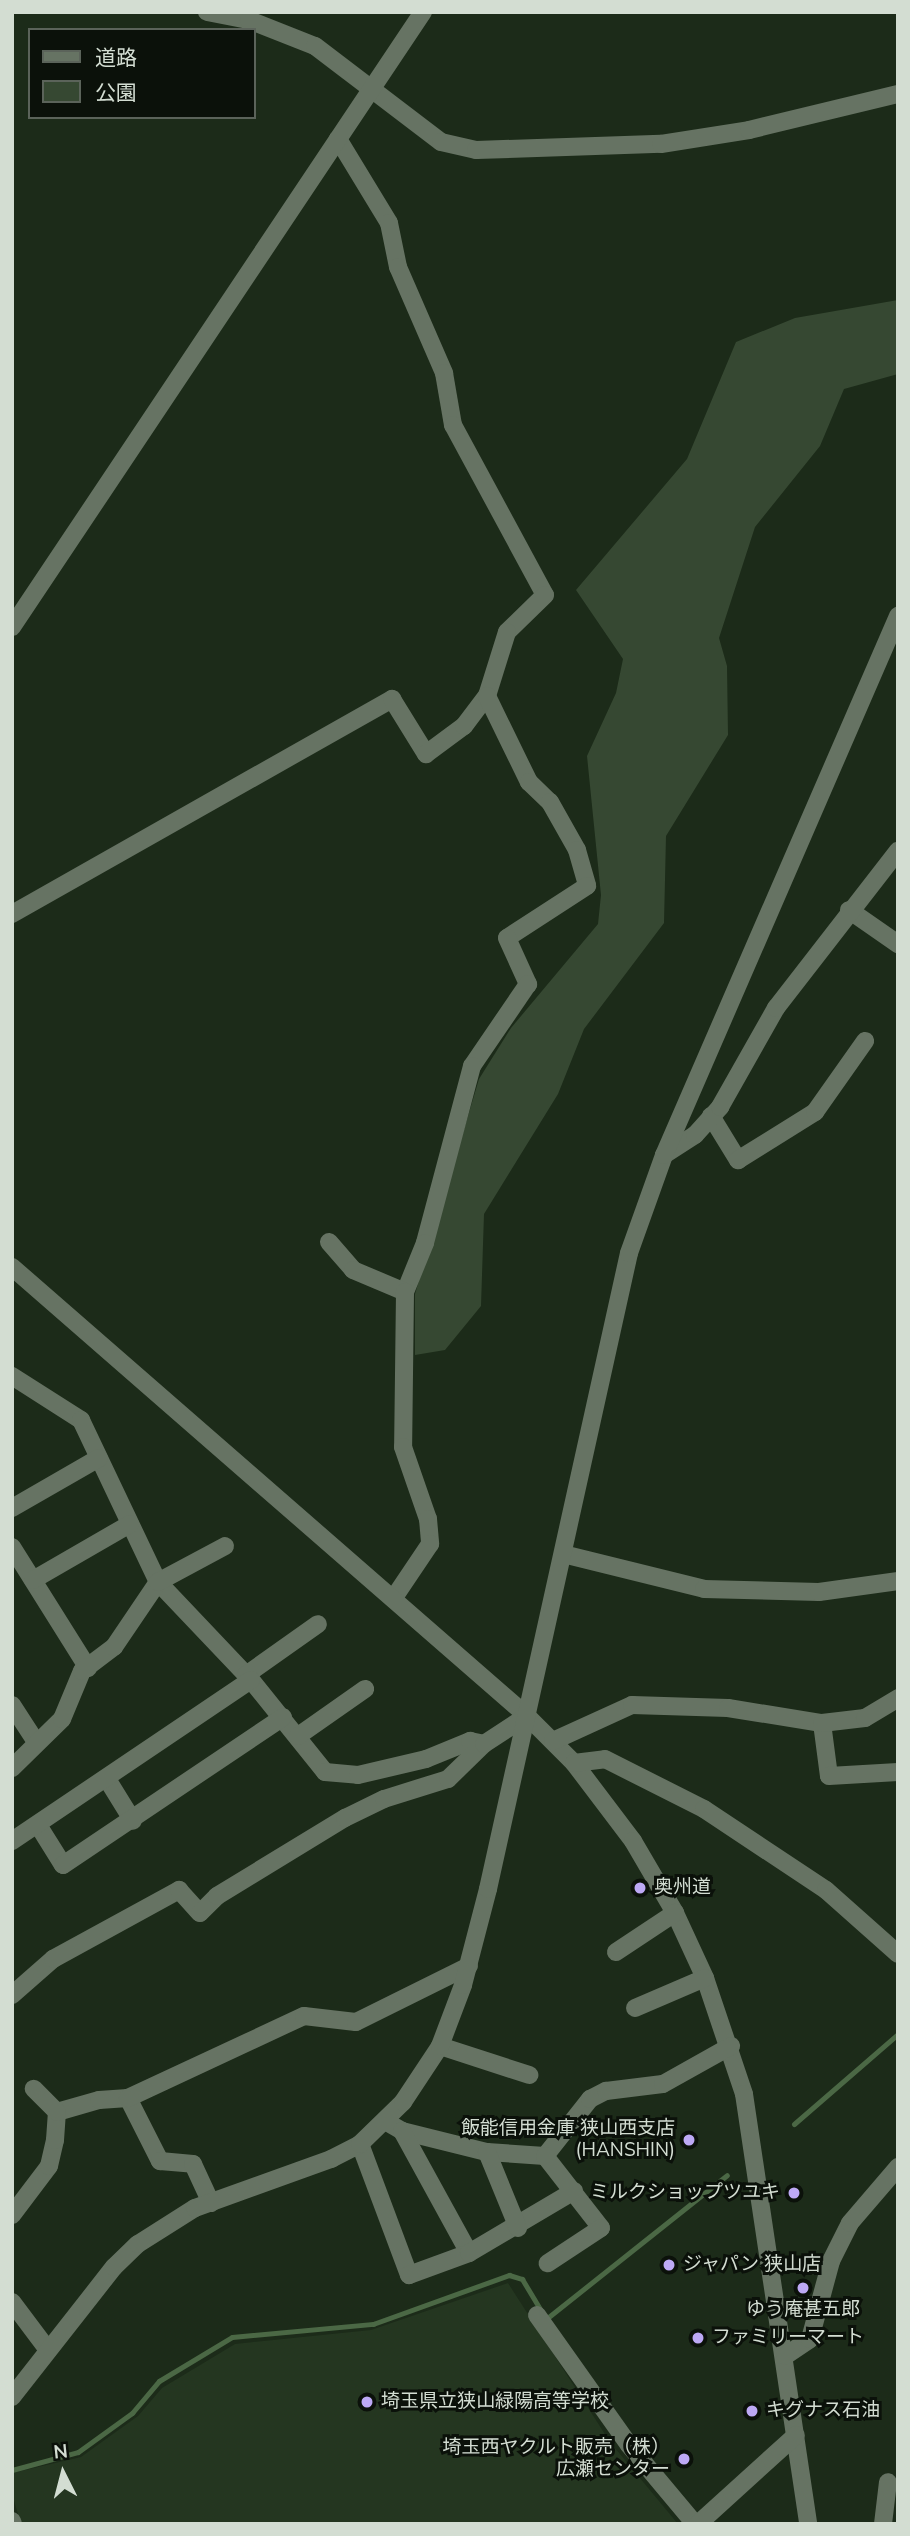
<!DOCTYPE html>
<meta charset="utf-8">
<style>
body{margin:0}
#map{position:relative;width:910px;height:2536px;overflow:hidden;background:#1c2b19;font-family:"Nunito Sans","Noto Sans JP",sans-serif}
div>[style]{position:absolute}
.built>*{inset:0;background:#243620}
.green>*{inset:0;background:#364832}
.stream>*{height:5px;margin:-2.5px;padding:0 2.5px;transform-origin:2.5px;border-radius:2.5px;background:#4b6845}
.minor>*{height:18px;margin:-9px;padding:0 9px;transform-origin:9px;border-radius:9px;background:#667363}
.dots>*{width:19px;height:19px;translate:-50% -50%;box-sizing:border-box;border:4px solid #0b110a;border-radius:50%}
span{translate:-50% -50%;white-space:nowrap;text-align:center;line-height:1.15;-webkit-text-stroke:6px #0b110a;paint-order:stroke}
.poi-label{font-size:19px;color:#d3ddd2}
.left{translate:0 -50%;text-align:left}
.right{translate:-100% -50%;text-align:right}
.frame{position:absolute;inset:0;border:14px solid #d3ddd2;pointer-events:none}
.legend{position:absolute;left:28px;top:28px;width:228px;height:91px;box-sizing:border-box;background:#0b110a;border:2px solid #5b635a;margin:0;padding:9px 12px;list-style:none;font-size:21px;color:#d3ddd2}
.legend li{display:flex;align-items:center;gap:14px;height:35px}
.legend b{width:35px;border:2px solid #5b635a}
.north{position:absolute;left:28px;top:2438px;width:70px;height:70px;-webkit-text-stroke:5px #0b110a;paint-order:stroke;rotate:354deg;font-size:19px;font-weight:700;line-height:28px;text-align:center;color:#d3ddd2}
.north::after{content:'';display:block;margin:auto;width:24px;height:32px;background:#d3ddd2;clip-path:polygon(50% 0,100% 100%,50% 72%,0 100%)}
</style>
<div id="map">
<div class="built">
<div style="clip-path:polygon(508px 2283px,610px 2442px,678px 2524px,21px 2524px,12px 2494px,12px 2473px,81px 2457px,138px 2416px,162px 2388px,235px 2344px,371px 2330px)"></div>
</div>
<div class="green">
<div style="clip-path:polygon(898px 300px,898px 374px,844px 389px,820px 446px,755px 527px,719px 638px,727px 666px,728px 735px,666px 836px,664px 923px,584px 1029px,558px 1094px,484px 1214px,481px 1306px,445px 1350px,415px 1355px,415px 1294px,479px 1079px,511px 1028px,598px 924px,601px 895px,587px 756px,616px 693px,623px 659px,576px 590px,687px 459px,736px 342px,795px 318px)"></div>
</div>
<div class="stream">
<div style="left:794px;top:2124px;width:138px;rotate:-40.9deg"></div>
<div style="left:546px;top:2319px;width:231px;rotate:-38.5deg"></div>
<div style="left:12px;top:2470px;width:68px;rotate:-15.3deg"></div>
<div style="left:78px;top:2452px;width:67px;rotate:-35.8deg"></div>
<div style="left:132px;top:2413px;width:42px;rotate:-49.8deg"></div>
<div style="left:159px;top:2381px;width:85px;rotate:-31.1deg"></div>
<div style="left:232px;top:2337px;width:142px;rotate:-5.3deg"></div>
<div style="left:373px;top:2324px;width:145px;rotate:-19.8deg"></div>
<div style="left:509px;top:2275px;width:14px;rotate:17deg"></div>
<div style="left:522px;top:2279px;width:37px;rotate:59deg"></div>
</div>
<div class="minor">
<div style="left:207px;top:12px;width:43px;rotate:10.8deg"></div>
<div style="left:249px;top:20px;width:71px;rotate:21.5deg"></div>
<div style="left:315px;top:46px;width:158px;rotate:37.3deg"></div>
<div style="left:441px;top:142px;width:36px;rotate:13deg"></div>
<div style="left:476px;top:150px;width:185px;rotate:-1.9deg"></div>
<div style="left:661px;top:144px;width:89px;rotate:-9deg"></div>
<div style="left:749px;top:130px;width:153px;rotate:-13.6deg"></div>
<div style="left:338px;top:139px;width:98px;rotate:58.7deg"></div>
<div style="left:389px;top:223px;width:45px;rotate:78.4deg"></div>
<div style="left:398px;top:267px;width:116px;rotate:66.5deg"></div>
<div style="left:444px;top:373px;width:53px;rotate:80.2deg"></div>
<div style="left:453px;top:425px;width:193px;rotate:61.6deg"></div>
<div style="left:545px;top:595px;width:53px;rotate:135.8deg"></div>
<div style="left:507px;top:632px;width:67px;rotate:107.4deg"></div>
<div style="left:12px;top:627px;width:740px;rotate:-56.25deg"></div>
<div style="left:849px;top:910px;width:60px;rotate:34.8deg"></div>
<div style="left:12px;top:914px;width:437px;rotate:-29.5deg"></div>
<div style="left:392px;top:699px;width:65px;rotate:58.3deg"></div>
<div style="left:426px;top:754px;width:47px;rotate:-36.4deg"></div>
<div style="left:464px;top:726px;width:38px;rotate:-53deg"></div>
<div style="left:487px;top:696px;width:96px;rotate:64deg"></div>
<div style="left:529px;top:782px;width:29px;rotate:44deg"></div>
<div style="left:550px;top:802px;width:55px;rotate:60.6deg"></div>
<div style="left:577px;top:850px;width:37px;rotate:74deg"></div>
<div style="left:587px;top:886px;width:95px;rotate:147deg"></div>
<div style="left:507px;top:938px;width:51px;rotate:65.5deg"></div>
<div style="left:528px;top:984px;width:99px;rotate:124.3deg"></div>
<div style="left:472px;top:1066px;width:183px;rotate:104.9deg"></div>
<div style="left:425px;top:1243px;width:53px;rotate:112.2deg"></div>
<div style="left:711px;top:1116px;width:52px;rotate:58.5deg"></div>
<div style="left:738px;top:1160px;width:91px;rotate:-31.9deg"></div>
<div style="left:815px;top:1112px;width:87px;rotate:-54.8deg"></div>
<div style="left:664px;top:1155px;width:37px;rotate:-33deg"></div>
<div style="left:695px;top:1135px;width:38px;rotate:-48deg"></div>
<div style="left:720px;top:1107px;width:114px;rotate:-60.5deg"></div>
<div style="left:776px;top:1008px;width:199px;rotate:-52.2deg"></div>
<div style="left:329px;top:1242px;width:37px;rotate:49deg"></div>
<div style="left:353px;top:1270px;width:56px;rotate:22.9deg"></div>
<div style="left:405px;top:1292px;width:155px;rotate:90.7deg"></div>
<div style="left:403px;top:1447px;width:76px;rotate:70.9deg"></div>
<div style="left:428px;top:1519px;width:25px;rotate:85deg"></div>
<div style="left:430px;top:1544px;width:66px;rotate:123.9deg"></div>
<div style="left:12px;top:1267px;width:683px;rotate:41.08deg"></div>
<div style="left:527px;top:1716px;width:66px;rotate:45deg"></div>
<div style="left:574px;top:1763px;width:98px;rotate:52.9deg"></div>
<div style="left:633px;top:1841px;width:83px;rotate:59.7deg"></div>
<div style="left:675px;top:1913px;width:72px;rotate:65.2deg"></div>
<div style="left:705px;top:1978px;width:122px;rotate:71.4deg"></div>
<div style="left:744px;top:2094px;width:435px;rotate:81.5deg"></div>
<div style="left:12px;top:1376px;width:82px;rotate:32.5deg"></div>
<div style="left:81px;top:1420px;width:179px;rotate:64.6deg"></div>
<div style="left:158px;top:1582px;width:135px;rotate:46.5deg"></div>
<div style="left:251px;top:1680px;width:118px;rotate:51.2deg"></div>
<div style="left:325px;top:1772px;width:33px;rotate:5deg"></div>
<div style="left:358px;top:1775px;width:70px;rotate:-13.2deg"></div>
<div style="left:426px;top:1759px;width:48px;rotate:-22.2deg"></div>
<div style="left:470px;top:1741px;width:14px;rotate:12deg"></div>
<div style="left:12px;top:1508px;width:100px;rotate:-29.9deg"></div>
<div style="left:12px;top:1547px;width:143px;rotate:57.9deg"></div>
<div style="left:563px;top:1554px;width:145px;rotate:13.9deg"></div>
<div style="left:704px;top:1589px;width:115px;rotate:1.5deg"></div>
<div style="left:819px;top:1592px;width:80px;rotate:-7.9deg"></div>
<div style="left:33px;top:1580px;width:112px;rotate:-30deg"></div>
<div style="left:246px;top:1675px;width:88px;rotate:-35.3deg"></div>
<div style="left:12px;top:1705px;width:44px;rotate:57deg"></div>
<div style="left:822px;top:1723px;width:53px;rotate:82.5deg"></div>
<div style="left:829px;top:1776px;width:69px;rotate:-3.3deg"></div>
<div style="left:298px;top:1736px;width:82px;rotate:-35deg"></div>
<div style="left:553px;top:1741px;width:87px;rotate:-24.5deg"></div>
<div style="left:632px;top:1705px;width:96px;rotate:1.8deg"></div>
<div style="left:728px;top:1708px;width:95px;rotate:9.1deg"></div>
<div style="left:822px;top:1723px;width:43px;rotate:-6.6deg"></div>
<div style="left:865px;top:1718px;width:39px;rotate:-31deg"></div>
<div style="left:574px;top:1763px;width:31px;rotate:-7deg"></div>
<div style="left:605px;top:1759px;width:111px;rotate:26.8deg"></div>
<div style="left:704px;top:1809px;width:146px;rotate:33.6deg"></div>
<div style="left:826px;top:1890px;width:96px;rotate:41.6deg"></div>
<div style="left:12px;top:1768px;width:70px;rotate:-44.4deg"></div>
<div style="left:62px;top:1719px;width:52px;rotate:-67.4deg"></div>
<div style="left:82px;top:1671px;width:40px;rotate:-37deg"></div>
<div style="left:114px;top:1647px;width:78px;rotate:-55.9deg"></div>
<div style="left:158px;top:1582px;width:76px;rotate:-28.2deg"></div>
<div style="left:107px;top:1779px;width:49px;rotate:58.2deg"></div>
<div style="left:38px;top:1825px;width:47px;rotate:58deg"></div>
<div style="left:63px;top:1865px;width:265px;rotate:-33.9deg"></div>
<div style="left:12px;top:1841px;width:288px;rotate:-34deg"></div>
<div style="left:616px;top:1952px;width:71px;rotate:-33.5deg"></div>
<div style="left:12px;top:1995px;width:55px;rotate:-41.3deg"></div>
<div style="left:53px;top:1959px;width:144px;rotate:-28.7deg"></div>
<div style="left:179px;top:1890px;width:31px;rotate:48deg"></div>
<div style="left:200px;top:1913px;width:24px;rotate:-45deg"></div>
<div style="left:217px;top:1896px;width:150px;rotate:-31.4deg"></div>
<div style="left:345px;top:1818px;width:43px;rotate:-26deg"></div>
<div style="left:384px;top:1799px;width:67px;rotate:-17.4deg"></div>
<div style="left:448px;top:1779px;width:50px;rotate:-44.2deg"></div>
<div style="left:484px;top:1744px;width:51px;rotate:-33.1deg"></div>
<div style="left:635px;top:2008px;width:76px;rotate:-23.2deg"></div>
<div style="left:440px;top:2046px;width:94px;rotate:18deg"></div>
<div style="left:128px;top:2098px;width:71px;rotate:63.1deg"></div>
<div style="left:160px;top:2161px;width:33px;rotate:5deg"></div>
<div style="left:193px;top:2164px;width:43px;rotate:65.2deg"></div>
<div style="left:57px;top:2112px;width:44px;rotate:-15.9deg"></div>
<div style="left:99px;top:2100px;width:29px;rotate:-4deg"></div>
<div style="left:128px;top:2098px;width:194px;rotate:-25deg"></div>
<div style="left:304px;top:2016px;width:52px;rotate:6.6deg"></div>
<div style="left:356px;top:2022px;width:126px;rotate:-26.4deg"></div>
<div style="left:385px;top:2121px;width:20px;rotate:30deg"></div>
<div style="left:402px;top:2131px;width:88px;rotate:13.9deg"></div>
<div style="left:487px;top:2152px;width:58px;rotate:3.9deg"></div>
<div style="left:545px;top:2156px;width:73px;rotate:-51.7deg"></div>
<div style="left:590px;top:2099px;width:18px;rotate:-27deg"></div>
<div style="left:606px;top:2091px;width:57px;rotate:-7deg"></div>
<div style="left:663px;top:2084px;width:78px;rotate:-29.2deg"></div>
<div style="left:402px;top:2131px;width:139px;rotate:61.2deg"></div>
<div style="left:360px;top:2144px;width:140px;rotate:69.5deg"></div>
<div style="left:409px;top:2275px;width:64px;rotate:-20.1deg"></div>
<div style="left:469px;top:2253px;width:122px;rotate:-30.6deg"></div>
<div style="left:487px;top:2152px;width:82px;rotate:67.8deg"></div>
<div style="left:545px;top:2156px;width:91px;rotate:52.1deg"></div>
<div style="left:601px;top:2228px;width:64px;rotate:146.6deg"></div>
<div style="left:12px;top:2215px;width:61px;rotate:-52.9deg"></div>
<div style="left:49px;top:2166px;width:27px;rotate:-77deg"></div>
<div style="left:55px;top:2140px;width:28px;rotate:-86deg"></div>
<div style="left:57px;top:2112px;width:33px;rotate:-135deg"></div>
<div style="left:12px;top:2302px;width:60px;rotate:53.1deg"></div>
<div style="left:537px;top:2315px;width:159px;rotate:54.7deg"></div>
<div style="left:629px;top:2445px;width:103px;rotate:50.1deg"></div>
<div style="left:785px;top:2356px;width:30px;rotate:-34deg"></div>
<div style="left:810px;top:2339px;width:81px;rotate:-74.9deg"></div>
<div style="left:831px;top:2261px;width:42px;rotate:-63.4deg"></div>
<div style="left:850px;top:2223px;width:74px;rotate:-49.4deg"></div>
<div style="left:12px;top:2397px;width:165px;rotate:-51.9deg"></div>
<div style="left:114px;top:2267px;width:33px;rotate:-44deg"></div>
<div style="left:138px;top:2244px;width:67px;rotate:-32.3deg"></div>
<div style="left:195px;top:2208px;width:145px;rotate:-19.8deg"></div>
<div style="left:331px;top:2159px;width:33px;rotate:-27deg"></div>
<div style="left:360px;top:2144px;width:60px;rotate:-44.3deg"></div>
<div style="left:403px;top:2102px;width:67px;rotate:-56.5deg"></div>
<div style="left:440px;top:2046px;width:65px;rotate:-69.3deg"></div>
<div style="left:463px;top:1985px;width:99px;rotate:-75.4deg"></div>
<div style="left:488px;top:1889px;width:651px;rotate:-77.5deg"></div>
<div style="left:629px;top:1253px;width:104px;rotate:-70.3deg"></div>
<div style="left:664px;top:1155px;width:588px;rotate:-66.53deg"></div>
<div style="left:12px;top:2521px;width:3px;rotate:72deg"></div>
<div style="left:698px;top:2524px;width:132px;rotate:-42.2deg"></div>
<div style="left:883px;top:2524px;width:42px;rotate:-83.2deg"></div>
</div>
<div class="dots">
<div style="left:640px;top:1888px;background:#bda9f5"></div>
<div style="left:689px;top:2140px;background:#bda9f5"></div>
<div style="left:794px;top:2193px;background:#bda9f5"></div>
<div style="left:669px;top:2265px;background:#bda9f5"></div>
<div style="left:803px;top:2288px;background:#bda9f5"></div>
<div style="left:698px;top:2338px;background:#bda9f5"></div>
<div style="left:367px;top:2402px;background:#bda9f5"></div>
<div style="left:752px;top:2411px;background:#bda9f5"></div>
<div style="left:684px;top:2459px;background:#bda9f5"></div>
</div>
<div class="poi-label">
<span class="left" style="left:654px;top:1888px">奥州道</span>
<span class="right" style="left:675px;top:2140px">飯能信用金庫 狭山西支店<br>(HANSHIN)</span>
<span class="right" style="left:780px;top:2193px">ミルクショップツユキ</span>
<span class="left" style="left:683px;top:2265px">ジャパン 狭山店</span>
<span style="left:803px;top:2310px">ゆう庵甚五郎</span>
<span class="left" style="left:712px;top:2338px">ファミリーマート</span>
<span class="left" style="left:381px;top:2402px">埼玉県立狭山緑陽高等学校</span>
<span class="left" style="left:766px;top:2411px">キグナス石油</span>
<span class="right" style="left:670px;top:2459px">埼玉西ヤクルト販売（株）<br>広瀬センター</span>
</div>
<div class="frame"></div>
<ul class="legend">
<li><b style="height:9px;background:#667363"></b>道路</li>
<li><b style="height:19px;background:#364832"></b>公園</li>
</ul>
<div class="north">N</div>
</div>
